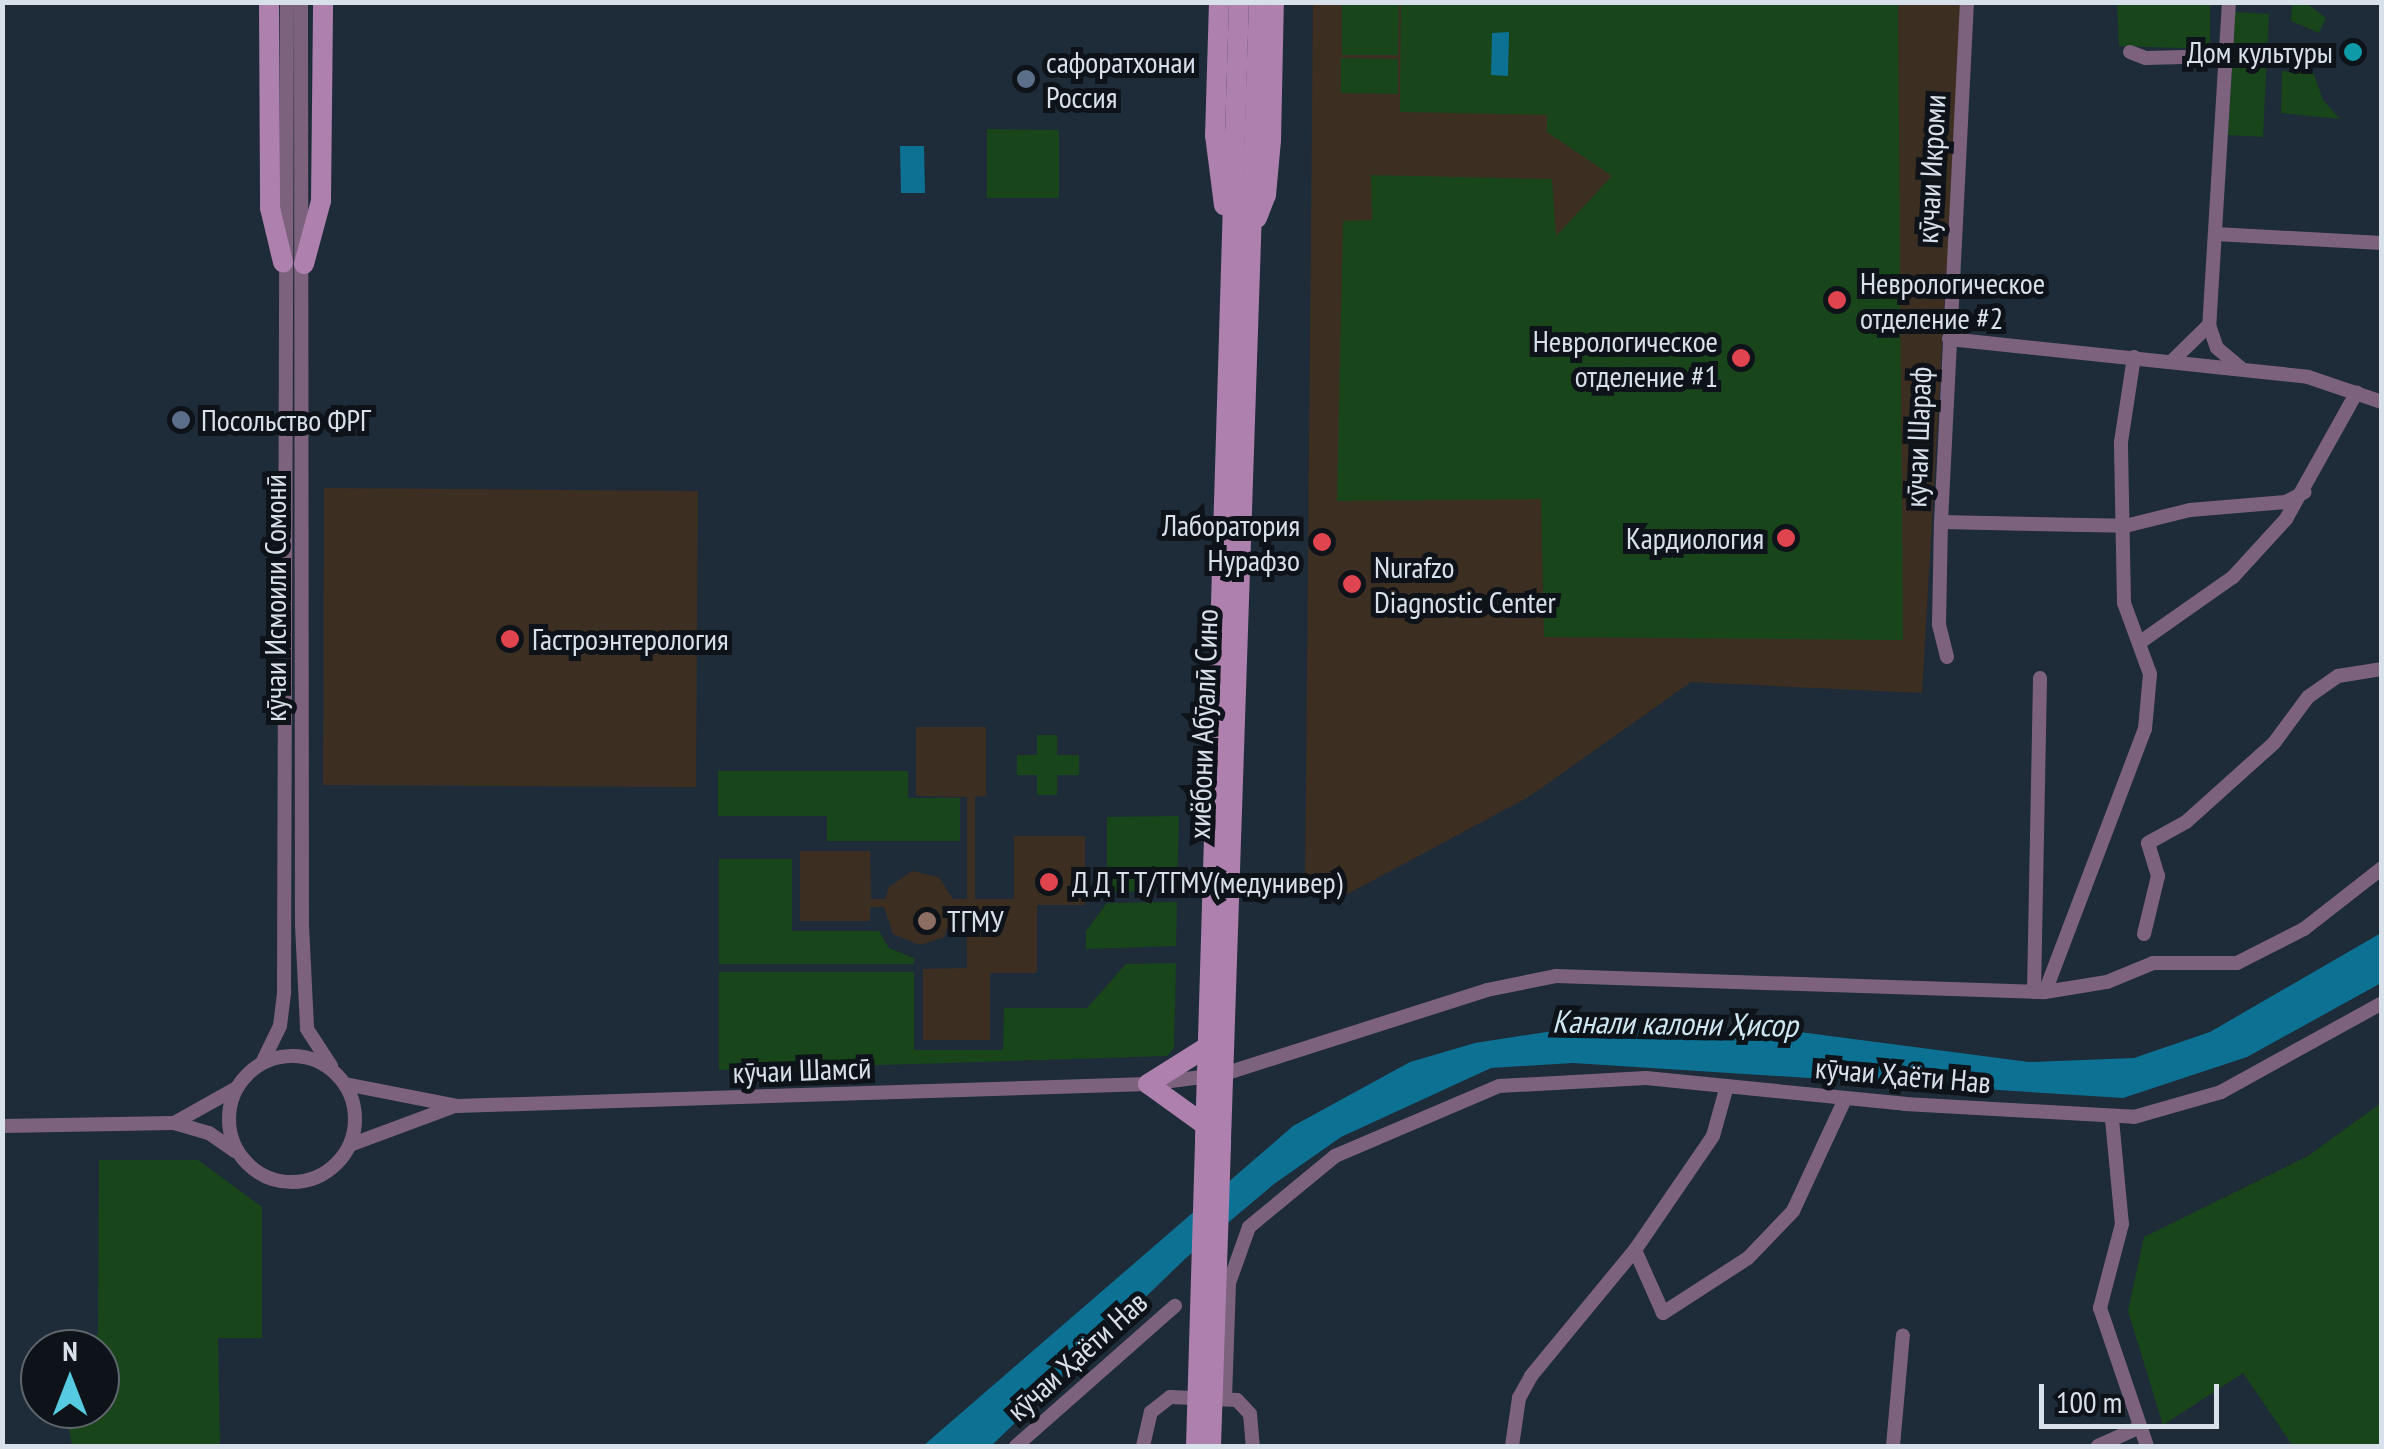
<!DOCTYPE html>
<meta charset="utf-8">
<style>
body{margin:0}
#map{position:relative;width:2384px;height:1449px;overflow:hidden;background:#1e2b38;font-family:"PT Sans Narrow",sans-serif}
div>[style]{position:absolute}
.medical>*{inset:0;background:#3d2e22}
.green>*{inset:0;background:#19451a}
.round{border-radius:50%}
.water>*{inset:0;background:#0c7193}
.street>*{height:14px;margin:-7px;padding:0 7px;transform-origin:7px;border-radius:7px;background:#7d627e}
.street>.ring{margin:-7px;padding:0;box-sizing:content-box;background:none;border:14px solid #7d627e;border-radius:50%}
.secondary>*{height:20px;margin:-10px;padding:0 10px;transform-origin:10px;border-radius:10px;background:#ad80ae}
.secondary-bridge>*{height:20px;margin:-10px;padding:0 10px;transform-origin:10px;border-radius:10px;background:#ad80ae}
.dots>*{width:28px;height:28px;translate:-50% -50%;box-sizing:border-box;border:5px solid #0d1319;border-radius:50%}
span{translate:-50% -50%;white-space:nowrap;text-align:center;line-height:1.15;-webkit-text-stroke:10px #0d1319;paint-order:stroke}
.poi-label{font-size:30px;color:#d8e0e9}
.right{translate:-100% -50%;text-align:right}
.left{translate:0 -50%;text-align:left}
.street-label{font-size:30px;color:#d8e0e9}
.water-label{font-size:32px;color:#cee7f3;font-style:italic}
.frame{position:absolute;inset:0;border:5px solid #d8e0e9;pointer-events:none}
.north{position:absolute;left:20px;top:1329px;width:100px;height:100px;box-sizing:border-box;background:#0d1319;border:2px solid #5e656c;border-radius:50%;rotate:0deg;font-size:28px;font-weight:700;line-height:40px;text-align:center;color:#d8e0e9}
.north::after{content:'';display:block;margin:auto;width:35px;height:45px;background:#55cae0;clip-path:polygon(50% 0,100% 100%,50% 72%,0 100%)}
.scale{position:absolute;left:2039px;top:1384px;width:180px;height:45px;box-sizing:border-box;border:5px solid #d8e0e9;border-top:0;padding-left:12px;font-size:30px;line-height:35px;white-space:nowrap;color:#d8e0e9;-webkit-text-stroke:8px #0d1319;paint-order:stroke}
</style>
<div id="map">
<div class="medical">
<div style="clip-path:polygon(1313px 3px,1962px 3px,1922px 693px,1691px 682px,1530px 796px,1331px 903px,1305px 890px)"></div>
<div style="clip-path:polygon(324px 488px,698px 491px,696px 787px,323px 785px)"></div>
<div style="clip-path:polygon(916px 727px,986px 727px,986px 796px,975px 797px,975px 899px,1014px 899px,1014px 836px,1085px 836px,1085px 905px,1037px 905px,1037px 973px,990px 973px,990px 1040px,923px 1040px,923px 969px,967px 968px,966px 909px,955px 909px,944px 937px,920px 945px,893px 934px,884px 907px,870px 907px,870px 921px,800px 921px,800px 851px,870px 851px,871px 899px,885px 899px,889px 887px,912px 871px,939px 877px,953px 899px,967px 899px,967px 797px,916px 796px)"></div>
</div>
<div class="green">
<div style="clip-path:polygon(1342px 3px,1399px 3px,1398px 55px,1342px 55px)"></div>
<div style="clip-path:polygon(1401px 3px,1898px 3px,1903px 640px,1544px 637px,1541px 499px,1337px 501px,1343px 221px,1372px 220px,1371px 175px,1552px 179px,1556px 236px,1612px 176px,1547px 132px,1547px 115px,1400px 112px)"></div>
<div style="clip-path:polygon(2117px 3px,2210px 3px,2210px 49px,2119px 46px)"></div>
<div style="clip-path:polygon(2292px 3px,2306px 3px,2326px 18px,2319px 33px,2291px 21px)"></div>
<div style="clip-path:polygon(2235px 12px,2269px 14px,2263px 137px,2228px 135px)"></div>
<div class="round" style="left:2285px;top:48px;width:24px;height:24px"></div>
<div style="clip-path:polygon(1341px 58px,1398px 59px,1398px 94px,1341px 93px)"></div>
<div style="clip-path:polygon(2282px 71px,2313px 72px,2323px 100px,2340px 119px,2281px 113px)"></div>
<div style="clip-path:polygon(987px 129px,1059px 130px,1059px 198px,987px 198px)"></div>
<div style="clip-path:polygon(1037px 735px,1057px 735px,1057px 755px,1079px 755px,1079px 775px,1057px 775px,1057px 795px,1037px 795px,1037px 775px,1017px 775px,1017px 755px,1037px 755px)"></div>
<div style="clip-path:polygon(718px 771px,908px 771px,908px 798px,960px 798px,960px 841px,827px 841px,827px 816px,718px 816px)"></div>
<div style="clip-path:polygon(1179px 816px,1177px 891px,1107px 892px,1107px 817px)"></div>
<div style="clip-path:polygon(719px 859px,792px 859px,792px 931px,879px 931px,889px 948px,914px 958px,914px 964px,719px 964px)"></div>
<div style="clip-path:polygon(1177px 902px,1176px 946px,1086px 949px,1086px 931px,1107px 903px)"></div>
<div style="clip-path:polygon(1176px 963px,1174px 1048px,1167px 1056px,719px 1070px,719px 972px,914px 972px,914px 1050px,1003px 1050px,1004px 1008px,1087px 1008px,1126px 964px)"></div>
<div style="clip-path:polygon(2381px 1103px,2381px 1446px,2293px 1446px,2243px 1373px,2163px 1425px,2128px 1311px,2144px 1237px,2308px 1156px)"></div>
<div style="clip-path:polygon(99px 1160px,198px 1160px,262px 1207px,262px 1338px,218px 1338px,220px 1446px,72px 1446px,66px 1409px,100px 1409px,100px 1349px,68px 1349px,75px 1337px,98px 1335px)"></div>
</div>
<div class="water">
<div style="clip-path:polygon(1509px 32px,1508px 76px,1491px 75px,1492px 33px)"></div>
<div style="clip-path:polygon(900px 146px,924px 146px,925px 193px,901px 193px)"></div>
<div style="clip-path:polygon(2381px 933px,2381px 983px,2247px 1057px,2123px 1098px,1573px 1063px,1491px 1068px,1341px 1137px,1274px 1184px,1186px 1258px,991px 1446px,923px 1446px,1293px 1126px,1410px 1062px,1475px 1043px,1572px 1028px,1792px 1031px,2029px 1062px,2134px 1058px,2210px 1032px)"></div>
</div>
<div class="street">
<div style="left:301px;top:2px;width:923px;rotate:89.94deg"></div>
<div style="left:302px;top:925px;width:104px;rotate:87.2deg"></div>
<div style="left:307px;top:1029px;width:44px;rotate:57deg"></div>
<div style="left:2229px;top:2px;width:324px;rotate:93.5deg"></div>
<div style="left:2209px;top:325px;width:24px;rotate:71deg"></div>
<div style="left:2217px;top:348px;width:30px;rotate:40deg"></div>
<div style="left:2130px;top:52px;width:17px;rotate:21deg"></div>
<div style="left:2146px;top:58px;width:76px;rotate:-1.5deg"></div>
<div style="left:2216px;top:234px;width:166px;rotate:3.1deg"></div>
<div style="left:1949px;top:339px;width:361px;rotate:6deg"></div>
<div style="left:2308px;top:377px;width:78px;rotate:18.7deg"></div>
<div style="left:2173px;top:360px;width:50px;rotate:-44.2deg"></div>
<div style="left:1941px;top:522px;width:184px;rotate:1.2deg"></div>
<div style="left:2125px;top:526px;width:67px;rotate:-13.8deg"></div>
<div style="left:2190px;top:510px;width:96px;rotate:-4.8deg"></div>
<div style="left:2286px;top:502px;width:21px;rotate:-28deg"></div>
<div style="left:2139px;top:643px;width:115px;rotate:-35.1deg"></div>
<div style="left:2233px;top:577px;width:79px;rotate:-47.6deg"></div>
<div style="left:2286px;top:519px;width:145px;rotate:-60.8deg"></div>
<div style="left:1947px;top:657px;width:34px;rotate:-104deg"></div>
<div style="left:1939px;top:624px;width:102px;rotate:-88.9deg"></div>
<div style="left:1941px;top:522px;width:521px;rotate:-87.14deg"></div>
<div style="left:2144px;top:934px;width:60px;rotate:-76.4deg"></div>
<div style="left:2158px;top:876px;width:34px;rotate:-107deg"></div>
<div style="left:2148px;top:843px;width:43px;rotate:-28.9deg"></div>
<div style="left:2186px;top:822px;width:118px;rotate:-41.9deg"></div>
<div style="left:2274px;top:743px;width:57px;rotate:-53.5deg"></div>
<div style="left:2308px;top:697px;width:37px;rotate:-35deg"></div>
<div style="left:2338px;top:676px;width:45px;rotate:-9deg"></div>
<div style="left:2034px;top:992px;width:314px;rotate:-88.9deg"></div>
<div style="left:2045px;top:992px;width:281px;rotate:-69.2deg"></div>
<div style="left:2145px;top:729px;width:55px;rotate:-84.8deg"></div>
<div style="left:2150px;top:674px;width:76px;rotate:-110.1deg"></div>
<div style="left:2124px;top:603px;width:161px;rotate:-91.1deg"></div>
<div style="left:2121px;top:442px;width:86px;rotate:-81.3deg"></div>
<div class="ring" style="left:229px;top:1056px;width:112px;height:112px"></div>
<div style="left:262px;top:1063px;width:41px;rotate:-64.1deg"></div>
<div style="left:280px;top:1026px;width:35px;rotate:-83deg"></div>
<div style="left:284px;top:991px;width:989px;rotate:-89.83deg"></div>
<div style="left:345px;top:1084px;width:114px;rotate:11.1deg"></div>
<div style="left:457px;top:1106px;width:691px;rotate:-1.82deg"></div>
<div style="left:1148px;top:1084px;width:77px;rotate:-7.5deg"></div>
<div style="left:1224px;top:1074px;width:276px;rotate:-17.7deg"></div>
<div style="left:1487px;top:990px;width:70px;rotate:-11.5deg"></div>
<div style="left:1556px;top:976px;width:489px;rotate:1.9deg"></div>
<div style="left:2045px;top:992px;width:63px;rotate:-9.2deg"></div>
<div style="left:2107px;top:982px;width:50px;rotate:-22.4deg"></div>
<div style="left:2153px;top:963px;width:84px"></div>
<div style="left:2237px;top:963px;width:75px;rotate:-26.9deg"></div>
<div style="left:2304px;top:929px;width:99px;rotate:-38deg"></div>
<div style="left:2112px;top:1119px;width:105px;rotate:84.6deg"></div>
<div style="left:2122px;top:1224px;width:87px;rotate:104.7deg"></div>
<div style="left:2100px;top:1308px;width:146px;rotate:71.2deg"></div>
<div style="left:174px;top:1123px;width:72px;rotate:-29.1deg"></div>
<div style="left:2px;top:1126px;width:172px;rotate:-1deg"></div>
<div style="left:174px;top:1123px;width:36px;rotate:16deg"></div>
<div style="left:209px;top:1133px;width:32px;rotate:35deg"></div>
<div style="left:350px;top:1145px;width:109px;rotate:-20.4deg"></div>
<div style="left:1635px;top:1250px;width:138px;rotate:-55.6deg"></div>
<div style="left:1713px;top:1136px;width:52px;rotate:-74.4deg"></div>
<div style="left:1225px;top:1398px;width:115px;rotate:-88deg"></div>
<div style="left:1229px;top:1283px;width:59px;rotate:-70.3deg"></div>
<div style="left:1249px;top:1227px;width:112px;rotate:-39.5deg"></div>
<div style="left:1335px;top:1156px;width:178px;rotate:-23.1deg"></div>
<div style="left:1499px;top:1086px;width:147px;rotate:-3.1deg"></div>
<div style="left:1646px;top:1078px;width:260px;rotate:5.7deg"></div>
<div style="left:1905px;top:1104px;width:229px;rotate:3.2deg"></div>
<div style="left:2134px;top:1117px;width:91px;rotate:-16deg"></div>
<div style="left:2221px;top:1092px;width:184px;rotate:-28.9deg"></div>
<div style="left:1016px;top:1446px;width:212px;rotate:-41.4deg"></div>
<div style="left:1143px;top:1446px;width:35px;rotate:-77deg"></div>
<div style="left:1151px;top:1412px;width:24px;rotate:-38deg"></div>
<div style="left:1170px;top:1397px;width:67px;rotate:2.6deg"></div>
<div style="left:1237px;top:1400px;width:19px;rotate:47deg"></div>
<div style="left:1250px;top:1414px;width:32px;rotate:85deg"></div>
<div style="left:1512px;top:1446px;width:49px;rotate:-81.7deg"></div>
<div style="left:1519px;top:1398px;width:25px;rotate:-61deg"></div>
<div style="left:1531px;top:1376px;width:163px;rotate:-50.5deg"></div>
<div style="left:1635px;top:1250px;width:69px;rotate:66deg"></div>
<div style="left:1663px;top:1313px;width:101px;rotate:-32.9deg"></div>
<div style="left:1748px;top:1258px;width:65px;rotate:-46.2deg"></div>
<div style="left:1793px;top:1211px;width:123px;rotate:-65.1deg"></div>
<div style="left:1893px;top:1446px;width:111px;rotate:-84.9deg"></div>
<div style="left:2098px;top:1446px;width:44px;rotate:-24.2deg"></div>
</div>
<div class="secondary">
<div style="left:269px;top:2px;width:206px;rotate:89.7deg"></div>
<div style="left:270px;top:208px;width:56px;rotate:76.5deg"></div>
<div style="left:1219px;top:2px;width:133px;rotate:91.7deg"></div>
<div style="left:1215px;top:135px;width:71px;rotate:82.7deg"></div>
<div style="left:1257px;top:218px;width:25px;rotate:-69deg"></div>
<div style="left:1266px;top:195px;width:55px;rotate:-84.8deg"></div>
<div style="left:1271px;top:140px;width:138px;rotate:-88.8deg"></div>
<div style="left:304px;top:264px;width:65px;rotate:-74.9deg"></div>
<div style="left:321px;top:201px;width:199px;rotate:-89.4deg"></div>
<div style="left:1148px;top:1084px;width:70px;rotate:35.7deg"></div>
<div style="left:1148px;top:1084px;width:70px;rotate:-32.1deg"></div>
<div style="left:1205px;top:1139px;width:1138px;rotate:-88.29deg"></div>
<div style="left:1221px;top:1140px;width:1139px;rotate:-88.09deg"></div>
</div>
<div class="secondary-bridge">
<div style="left:1196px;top:1446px;width:307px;rotate:-88.3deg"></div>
<div style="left:1211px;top:1446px;width:306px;rotate:-88.1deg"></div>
</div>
<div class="dots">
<div style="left:2353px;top:52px;background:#0f9aa8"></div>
<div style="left:1026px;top:79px;background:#5c6f8a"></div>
<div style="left:1837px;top:300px;background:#e0444e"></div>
<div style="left:1741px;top:358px;background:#e0444e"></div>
<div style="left:181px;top:420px;background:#5c6f8a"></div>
<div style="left:1786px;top:538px;background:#e0444e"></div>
<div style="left:1322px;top:542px;background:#e0444e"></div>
<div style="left:1352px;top:584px;background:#e0444e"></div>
<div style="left:510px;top:639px;background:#e0444e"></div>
<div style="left:1049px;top:882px;background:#e0444e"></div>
<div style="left:927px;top:921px;background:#8d6e63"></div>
</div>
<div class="poi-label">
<span class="right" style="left:2333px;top:52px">Дом культуры</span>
<span class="left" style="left:1046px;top:79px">сафоратхонаи<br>Россия</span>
<span class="left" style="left:1860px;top:300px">Неврологическое<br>отделение #2</span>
<span class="right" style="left:1718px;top:358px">Неврологическое<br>отделение #1</span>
<span class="left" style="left:201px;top:420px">Посольство ФРГ</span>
<span class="right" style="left:1300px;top:542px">Лаборатория<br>Нурафзо</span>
<span class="right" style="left:1764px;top:538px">Кардиология</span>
<span class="left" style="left:1374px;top:584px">Nurafzo<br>Diagnostic Center</span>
<span class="left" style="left:532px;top:639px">Гастроэнтерология</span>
<span class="left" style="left:1072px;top:882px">Д Д Т Т/ТГМУ(медунивер)</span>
<span class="left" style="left:947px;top:921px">ТГМУ</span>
</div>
<div class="street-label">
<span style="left:1931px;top:169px;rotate:-87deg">кӯчаи Икроми</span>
<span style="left:1918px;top:437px;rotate:-88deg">кӯчаи Шараф</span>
<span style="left:275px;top:598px;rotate:-90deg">кӯчаи Исмоили Сомонӣ</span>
<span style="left:1203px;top:724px;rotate:-88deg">хиёбони Абӯалӣ Сино</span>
<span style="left:802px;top:1070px;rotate:-2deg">кӯчаи Шамсӣ</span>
<span style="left:1903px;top:1075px;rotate:5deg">кӯчаи Ҳаёти Нав</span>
<span style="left:1077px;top:1356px;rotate:-42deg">кӯчаи Ҳаёти Нав</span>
</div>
<div class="water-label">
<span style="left:1675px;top:1023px;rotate:1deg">Канали калони Ҳисор</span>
</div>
<div class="frame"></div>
<div class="north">N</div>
<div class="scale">100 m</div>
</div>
